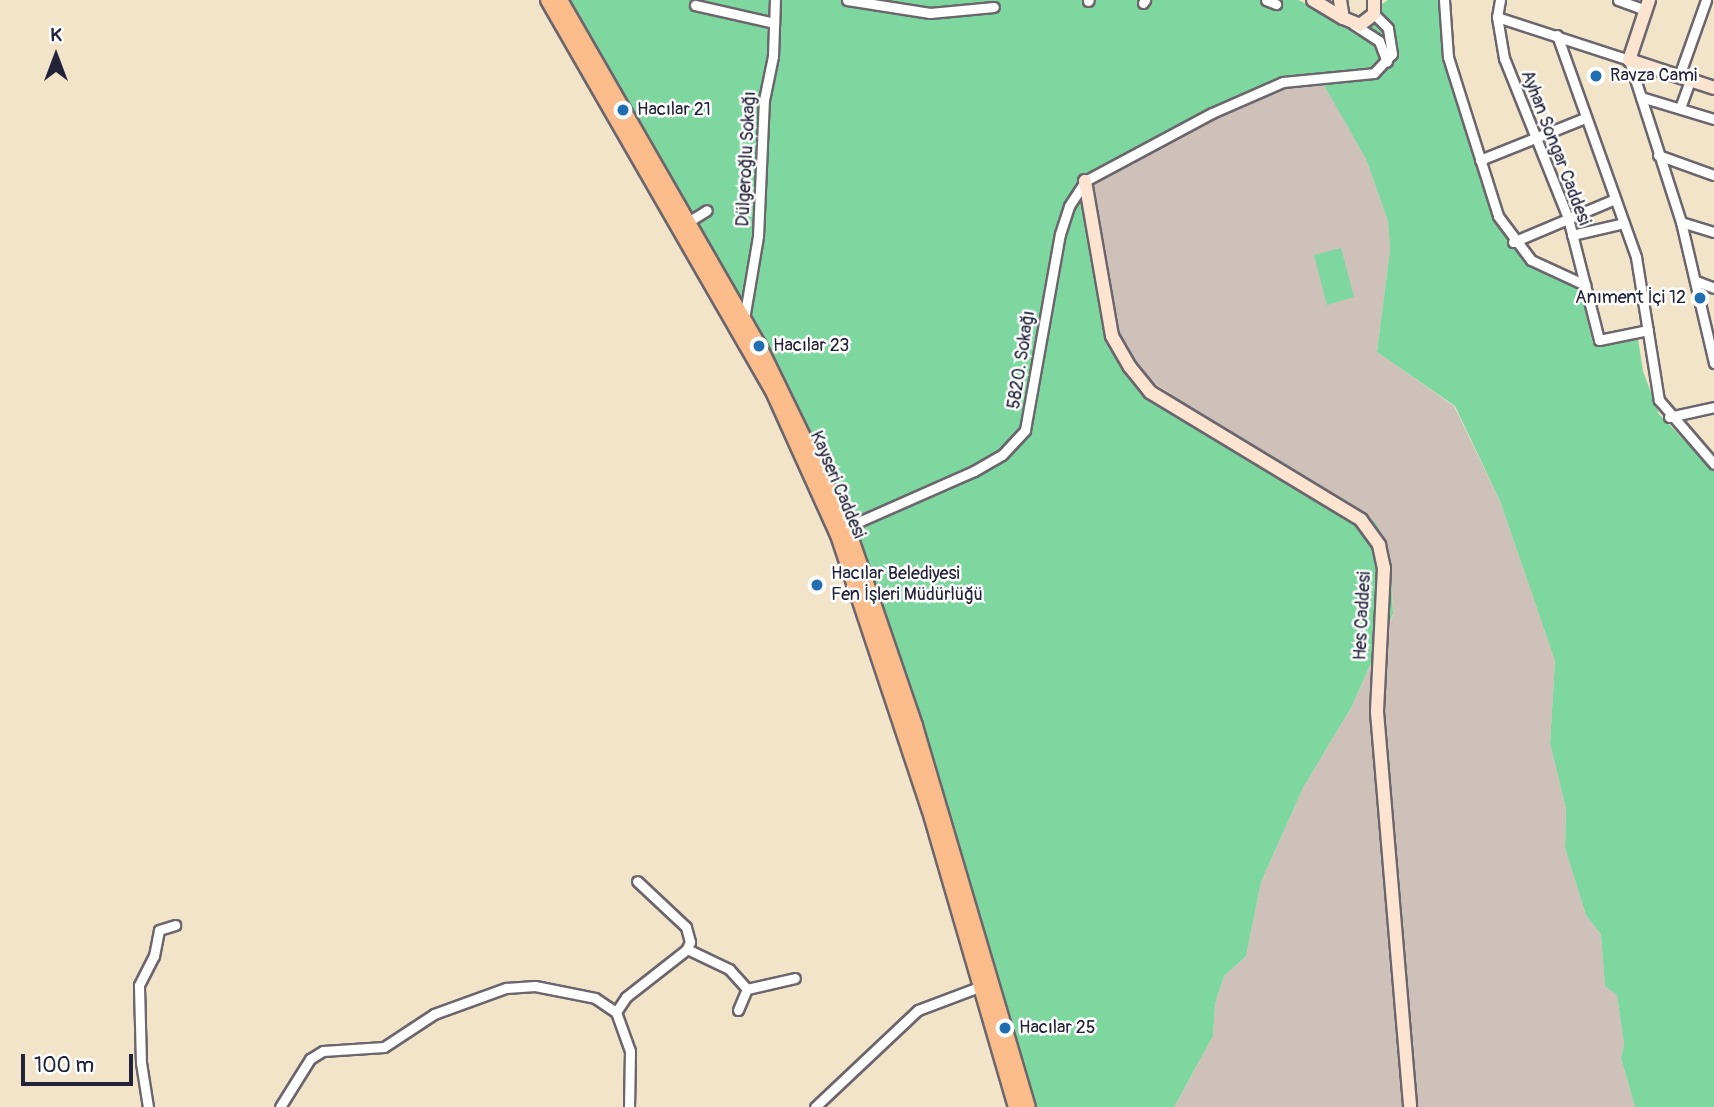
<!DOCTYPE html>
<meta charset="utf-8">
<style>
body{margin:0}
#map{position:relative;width:1714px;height:1107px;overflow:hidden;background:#f2e4c9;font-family:Pangolin,sans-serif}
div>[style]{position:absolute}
.industrial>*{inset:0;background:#cec1b9}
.green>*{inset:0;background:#7dd79e}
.roads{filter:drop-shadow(2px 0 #6b666d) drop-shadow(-2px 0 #6b666d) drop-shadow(0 2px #6b666d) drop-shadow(0 -2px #6b666d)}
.street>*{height:9px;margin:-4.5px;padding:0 4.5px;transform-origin:4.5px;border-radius:4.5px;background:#fff}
.secondary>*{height:12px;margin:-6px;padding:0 6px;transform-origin:6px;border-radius:6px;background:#fde4d1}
.primary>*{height:14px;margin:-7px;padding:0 7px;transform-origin:7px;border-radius:7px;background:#fabc8b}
.dots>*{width:19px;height:19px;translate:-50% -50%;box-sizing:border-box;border:4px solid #fff;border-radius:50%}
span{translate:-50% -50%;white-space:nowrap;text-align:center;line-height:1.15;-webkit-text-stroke:5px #fff;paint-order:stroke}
.poi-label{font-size:18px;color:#22223b}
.left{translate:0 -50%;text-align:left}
.right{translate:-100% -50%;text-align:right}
.street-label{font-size:18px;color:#22223b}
.north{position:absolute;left:21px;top:21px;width:70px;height:70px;-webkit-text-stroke:5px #fff;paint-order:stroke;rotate:0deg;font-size:19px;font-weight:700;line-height:28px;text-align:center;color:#22223b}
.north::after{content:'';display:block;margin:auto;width:24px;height:32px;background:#22223b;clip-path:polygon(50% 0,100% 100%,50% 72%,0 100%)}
.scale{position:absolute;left:21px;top:1054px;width:112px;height:32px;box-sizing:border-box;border:4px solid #22223b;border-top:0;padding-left:9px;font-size:21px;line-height:24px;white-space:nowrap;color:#22223b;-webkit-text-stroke:5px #fff;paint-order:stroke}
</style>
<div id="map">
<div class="industrial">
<div style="clip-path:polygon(1324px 84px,1366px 159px,1388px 221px,1390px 250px,1377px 352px,1454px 406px,1500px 501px,1555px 661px,1550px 743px,1566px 809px,1565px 848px,1586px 915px,1601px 935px,1605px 985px,1617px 995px,1624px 1044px,1621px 1058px,1635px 1107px,1174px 1107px,1213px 1036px,1215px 1004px,1224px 976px,1246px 956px,1261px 882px,1303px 788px,1352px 706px,1393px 615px,1391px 564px,1385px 540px,1141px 374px,1117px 336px,1091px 188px,1093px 179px,1281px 86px)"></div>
</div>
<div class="green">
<div style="clip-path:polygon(555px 0,1298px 0,1352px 25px,1388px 0,1440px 0,1448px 70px,1501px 232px,1528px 263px,1580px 289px,1593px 344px,1638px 339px,1643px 371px,1659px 414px,1714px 471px,1714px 1107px,1635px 1107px,1621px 1058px,1624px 1044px,1617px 995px,1605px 986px,1601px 935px,1586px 915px,1565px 848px,1566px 809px,1550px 743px,1555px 661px,1500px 501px,1455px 406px,1377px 352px,1390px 250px,1388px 221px,1366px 159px,1324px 85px,1281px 86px,1094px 179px,1091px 188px,1122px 346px,1149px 384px,1376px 523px,1390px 556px,1393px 614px,1352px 706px,1303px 788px,1261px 882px,1246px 956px,1224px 976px,1215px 1004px,1213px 1036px,1174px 1107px,1020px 1107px,834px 514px)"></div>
<div style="clip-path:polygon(1341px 248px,1354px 297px,1327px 305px,1314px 255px)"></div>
</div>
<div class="roads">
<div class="street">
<div style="left:847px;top:0;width:84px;rotate:8.9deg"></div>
<div style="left:930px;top:13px;width:64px;rotate:-5.4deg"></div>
<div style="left:1266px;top:0;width:11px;rotate:22deg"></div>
<div style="left:1444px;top:0;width:57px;rotate:86deg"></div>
<div style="left:1448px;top:57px;width:167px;rotate:72.5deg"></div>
<div style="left:1498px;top:216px;width:55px;rotate:53.1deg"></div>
<div style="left:1531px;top:260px;width:60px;rotate:24.8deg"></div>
<div style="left:1500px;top:0;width:17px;rotate:100deg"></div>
<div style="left:1497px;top:17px;width:42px;rotate:80.3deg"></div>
<div style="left:1504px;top:58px;width:172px;rotate:68.2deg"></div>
<div style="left:1568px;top:218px;width:126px;rotate:75.7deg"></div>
<div style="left:1599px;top:340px;width:50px;rotate:-11.5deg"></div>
<div style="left:1618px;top:0;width:30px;rotate:20deg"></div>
<div style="left:1088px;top:1px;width:1px;rotate:-45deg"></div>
<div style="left:1143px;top:3px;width:4px;rotate:-56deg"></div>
<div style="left:695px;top:5px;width:81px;rotate:12.8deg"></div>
<div style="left:1497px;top:17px;width:139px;rotate:18deg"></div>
<div style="left:1629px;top:60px;width:170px;rotate:72.2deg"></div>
<div style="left:1681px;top:222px;width:145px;rotate:76.8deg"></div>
<div style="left:1353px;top:24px;width:31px;rotate:33deg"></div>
<div style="left:1379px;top:41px;width:22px;rotate:69deg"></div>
<div style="left:1557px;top:35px;width:236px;rotate:70.4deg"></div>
<div style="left:1636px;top:257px;width:145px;rotate:80.9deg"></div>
<div style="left:1659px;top:400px;width:84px;rotate:49.3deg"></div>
<div style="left:1679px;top:76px;width:81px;rotate:-70.4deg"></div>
<div style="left:1641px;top:97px;width:76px;rotate:16.8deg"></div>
<div style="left:1680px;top:108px;width:30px;rotate:-70deg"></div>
<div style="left:1658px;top:155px;width:59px;rotate:19.7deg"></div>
<div style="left:1480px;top:160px;width:113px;rotate:-21.8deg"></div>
<div style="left:688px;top:222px;width:22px;rotate:-32deg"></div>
<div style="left:1681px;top:222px;width:34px;rotate:17deg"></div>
<div style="left:1572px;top:235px;width:53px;rotate:-13deg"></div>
<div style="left:1513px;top:242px;width:111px;rotate:-22.9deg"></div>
<div style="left:1696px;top:281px;width:19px;rotate:21deg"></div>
<div style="left:744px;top:319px;width:84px;rotate:-80.4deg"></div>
<div style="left:758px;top:236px;width:136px;rotate:-87.5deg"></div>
<div style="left:764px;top:100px;width:45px;rotate:-78.4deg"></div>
<div style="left:773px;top:56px;width:56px;rotate:-88deg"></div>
<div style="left:1669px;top:417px;width:46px;rotate:-12.5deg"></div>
<div style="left:847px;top:527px;width:139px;rotate:-23.8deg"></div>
<div style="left:974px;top:471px;width:32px;rotate:-30deg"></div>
<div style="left:1002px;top:455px;width:34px;rotate:-47deg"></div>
<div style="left:1025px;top:430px;width:199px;rotate:-79.9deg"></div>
<div style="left:1060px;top:234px;width:29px;rotate:-72deg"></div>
<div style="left:1069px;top:206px;width:30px;rotate:-57deg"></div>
<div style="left:1085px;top:181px;width:144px;rotate:-28.2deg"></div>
<div style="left:1212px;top:113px;width:77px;rotate:-23.6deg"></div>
<div style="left:1283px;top:82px;width:91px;rotate:-5.6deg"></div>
<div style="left:1374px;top:73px;width:26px;rotate:-47deg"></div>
<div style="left:1392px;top:54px;width:26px;rotate:-99deg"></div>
<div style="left:1388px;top:28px;width:20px;rotate:-135deg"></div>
<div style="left:687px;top:949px;width:47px;rotate:25.5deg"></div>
<div style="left:729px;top:969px;width:27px;rotate:48deg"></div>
<div style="left:747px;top:989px;width:49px;rotate:-12.9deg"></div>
<div style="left:738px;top:1010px;width:23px;rotate:-67deg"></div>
<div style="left:616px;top:1012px;width:18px;rotate:-56deg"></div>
<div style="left:626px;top:997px;width:76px;rotate:-38.1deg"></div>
<div style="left:686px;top:950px;width:9px;rotate:-63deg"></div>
<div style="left:690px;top:942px;width:16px;rotate:-105deg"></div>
<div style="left:686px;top:927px;width:67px;rotate:-136.8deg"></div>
<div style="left:148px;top:1107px;width:45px;rotate:-99deg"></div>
<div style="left:141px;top:1063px;width:78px;rotate:-91.5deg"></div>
<div style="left:139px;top:985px;width:33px;rotate:-63deg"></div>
<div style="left:154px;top:956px;width:26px;rotate:-79deg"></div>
<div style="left:159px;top:930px;width:17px;rotate:-17deg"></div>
<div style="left:280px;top:1107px;width:57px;rotate:-58deg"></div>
<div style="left:310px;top:1059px;width:15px;rotate:-32deg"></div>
<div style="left:323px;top:1051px;width:61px;rotate:-3.8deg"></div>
<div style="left:384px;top:1047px;width:60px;rotate:-33.4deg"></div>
<div style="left:434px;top:1014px;width:77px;rotate:-19.9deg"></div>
<div style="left:506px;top:988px;width:29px;rotate:-4deg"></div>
<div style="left:535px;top:986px;width:61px;rotate:11.3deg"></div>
<div style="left:595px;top:998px;width:25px;rotate:34deg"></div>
<div style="left:616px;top:1012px;width:41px;rotate:70.3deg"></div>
<div style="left:630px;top:1051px;width:56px;rotate:91deg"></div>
<div style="left:815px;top:1107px;width:141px;rotate:-43.3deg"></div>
<div style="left:918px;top:1010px;width:68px;rotate:-20.6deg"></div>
</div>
<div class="secondary">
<div style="left:1313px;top:0;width:35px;rotate:31deg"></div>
<div style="left:1340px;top:0;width:18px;rotate:81deg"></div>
<div style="left:1343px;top:18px;width:18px;rotate:22deg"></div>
<div style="left:1360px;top:25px;width:18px;rotate:-38deg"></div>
<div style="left:1374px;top:14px;width:14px;rotate:-90deg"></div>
<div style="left:1649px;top:0;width:63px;rotate:108.4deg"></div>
<div style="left:1629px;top:60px;width:89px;rotate:18.2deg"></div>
<div style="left:1085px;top:181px;width:157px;rotate:80.1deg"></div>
<div style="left:1112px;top:336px;width:36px;rotate:60deg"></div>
<div style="left:1130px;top:367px;width:32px;rotate:51deg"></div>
<div style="left:1150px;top:392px;width:247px;rotate:31.2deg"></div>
<div style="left:1361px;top:520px;width:31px;rotate:54deg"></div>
<div style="left:1379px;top:545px;width:24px;rotate:78deg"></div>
<div style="left:1384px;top:568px;width:144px;rotate:92.8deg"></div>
<div style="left:1377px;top:712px;width:396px;rotate:85.2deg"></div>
</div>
<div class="primary">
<div style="left:548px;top:0;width:449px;rotate:60.1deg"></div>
<div style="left:772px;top:389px;width:160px;rotate:65.7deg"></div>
<div style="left:838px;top:535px;width:288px;rotate:71.6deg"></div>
<div style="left:929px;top:808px;width:311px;rotate:73.8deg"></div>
<div style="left:560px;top:0;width:399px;rotate:60.1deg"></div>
<div style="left:759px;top:346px;width:201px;rotate:64.1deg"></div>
<div style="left:847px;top:527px;width:210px;rotate:71.1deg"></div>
<div style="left:915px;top:726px;width:397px;rotate:73.5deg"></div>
</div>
</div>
<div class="dots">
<div style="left:1596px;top:76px;background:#1f6fb2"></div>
<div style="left:623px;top:110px;background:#1f6fb2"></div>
<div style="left:1700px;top:298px;background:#1f6fb2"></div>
<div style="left:759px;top:346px;background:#1f6fb2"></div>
<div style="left:817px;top:585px;background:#1f6fb2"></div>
<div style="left:1005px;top:1028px;background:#1f6fb2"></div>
</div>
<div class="poi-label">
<span class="left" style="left:1610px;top:76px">Ravza Cami</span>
<span class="left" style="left:637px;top:110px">Hacılar 21</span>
<span class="right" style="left:1686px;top:298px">Anıment İçi 12</span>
<span class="left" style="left:773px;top:346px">Hacılar 23</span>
<span class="left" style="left:831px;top:585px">Hacılar Belediyesi<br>Fen İşleri Müdürlüğü</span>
<span class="left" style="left:1019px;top:1028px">Hacılar 25</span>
</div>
<div class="street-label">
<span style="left:1555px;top:148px;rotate:69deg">Ayhan Songar Caddesi</span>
<span style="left:747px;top:159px;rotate:-87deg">Dülgeroğlu Sokağı</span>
<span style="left:1022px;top:360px;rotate:-81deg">5820. Sokağı</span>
<span style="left:837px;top:485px;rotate:67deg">Kayseri Caddesi</span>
<span style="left:1363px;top:616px;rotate:-87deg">Hes Caddesi</span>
</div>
<div class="north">K</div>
<div class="scale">100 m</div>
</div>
